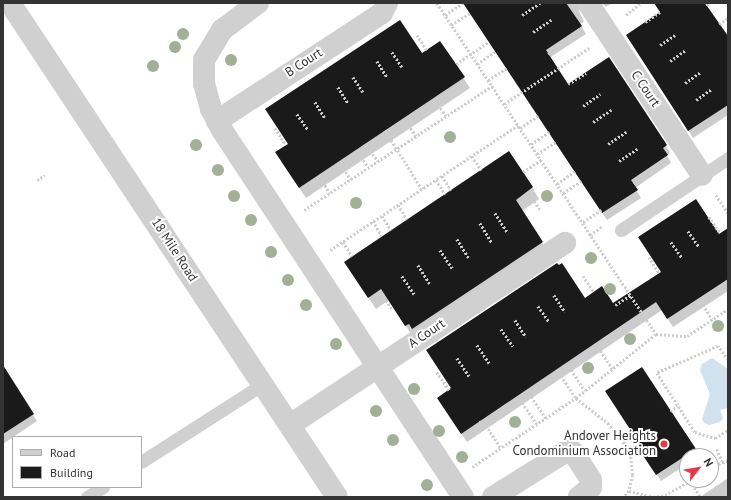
<!DOCTYPE html>
<style>
body{margin:0}
#map{position:relative;width:731px;height:500px;overflow:hidden;background:#fff;font-family:"PT Sans",sans-serif}
div>[style]{position:absolute}
.water>*{inset:0;background:#cfe2ee}
.shadow>*{inset:0;background:#0003}
.building>*{inset:0;background:#1a1a1a}
.path>*{height:2.5px;margin-top:-1.25px;transform-origin:0;background:repeating-linear-gradient(90deg,#cdcdcd 0 2px,transparent 0 4px)}
.service>*{height:13px;margin:-6.5px;padding:0 6.5px;transform-origin:6.5px;border-radius:6.5px;background:#d0d0d0}
.minor>*{height:22px;margin:-11px;padding:0 11px;transform-origin:11px;border-radius:11px;background:#d0d0d0}
.tertiary>*{height:22px;margin:-11px;padding:0 11px;transform-origin:11px;border-radius:11px;background:#d0d0d0}
.trees>*{width:12px;height:12px;margin:-6px;border-radius:50%;background:#a2b095}
.dots>*{width:11px;height:11px;translate:-50% -50%;box-sizing:border-box;border:2px solid #fff;border-radius:50%}
span{translate:-50% -50%;white-space:nowrap;text-align:center;line-height:1.15;-webkit-text-stroke:4px #fff;paint-order:stroke}
.street-label{font-size:13px;color:#333}
.poi-label{font-size:13px;color:#333}
.right{translate:-100% -50%;text-align:right}
.frame{position:absolute;inset:0;border:4px solid #333;pointer-events:none}
.legend{position:absolute;left:12px;top:436px;width:130px;height:52px;box-sizing:border-box;background:#fff;border:1px solid #adadad;margin:0;padding:5px 7px;list-style:none;font-size:12px;color:#333}
.legend li{display:flex;align-items:center;gap:8px;height:20px}
.legend b{width:20px;border:1px solid #adadad}
.north{position:absolute;left:679px;top:448px;width:40px;height:40px;box-sizing:border-box;background:#fff;border:1px solid #adadad;border-radius:50%;rotate:59deg;font-size:11px;font-weight:700;line-height:16px;text-align:center;color:#333}
.north::after{content:'';display:block;margin:auto;width:14px;height:18px;background:#e63946;clip-path:polygon(50% 0,100% 100%,50% 72%,0 100%)}
</style>
<div id="map">
<div class="water">
<div style="clip-path:polygon(712px 358px,728px 369px,728px 408px,720px 410px,723px 418px,720px 422px,709px 425px,704px 423px,702px 419px,710px 394px,700px 370px,702px 364px)"></div>
</div>
<div class="shadow">
<div style="clip-path:polygon(463px 3px,583px 3px,579px 11px,584px 22px,580px 24px,586px 34px,549px 58px,568px 86px,609px 59px,666px 146px,670px 153px,667px 155px,671px 163px,635px 188px,641px 198px,607px 220px)"></div>
<div style="clip-path:polygon(602px 3px,612px 3px,606px 7px)"></div>
<div style="clip-path:polygon(654px 3px,704px 3px,728px 39px,728px 115px,693px 138px,632px 42px,661px 12px)"></div>
<div style="clip-path:polygon(440px 42px,470px 88px,306px 198px,282px 163px)"></div>
<div style="clip-path:polygon(532px 187px,539px 199px,522px 211px,549px 254px,413px 337px,389px 300px,376px 309px,345px 262px)"></div>
<div style="clip-path:polygon(728px 229px,728px 291px,673px 327px,662px 310px,467px 442px,443px 407px,451px 389px,427px 350px,585px 300px,613px 304px,662px 273px,639px 238px,718px 235px)"></div>
<div style="clip-path:polygon(3px 367px,37px 421px,3px 444px)"></div>
<div style="clip-path:polygon(640px 444px,695px 450px,698px 456px,687px 456px,687px 464px,661px 481px,642px 452px)"></div>
<div style="clip-path:polygon(728px 478px,728px 497px,700px 497px)"></div>
</div>
<div class="building">
<div style="clip-path:polygon(463px 3px,566px 3px,582px 26px,546px 50px,568px 84px,609px 57px,667px 145px,663px 148px,668px 155px,631px 180px,638px 190px,602px 213px)"></div>
<div style="clip-path:polygon(654px 3px,705px 3px,728px 36px,728px 105px,688px 131px,626px 35px,660px 12px)"></div>
<div style="clip-path:polygon(400px 20px,422px 53px,440px 41px,465px 77px,299px 188px,275px 152px,288px 144px,265px 109px)"></div>
<div style="clip-path:polygon(509px 151px,533px 187px,516px 200px,543px 242px,412px 329px,409px 324px,405px 326px,381px 289px,368px 298px,344px 262px)"></div>
<div style="clip-path:polygon(696px 199px,719px 234px,728px 228px,728px 279px,667px 319px,656px 302px,461px 434px,437px 398px,451px 388px,426px 350px,557px 263px,559px 265px,562px 263px,585px 298px,602px 286px,613px 303px,661px 272px,638px 237px)"></div>
<div style="clip-path:polygon(3px 365px,34px 414px,3px 434px)"></div>
<div style="clip-path:polygon(642px 367px,696px 449px,656px 475px,636px 445px,639px 443px,605px 391px)"></div>
</div>
<div class="path">
<div style="left:437px;top:3px;width:397px;rotate:56.5deg"></div>
<div style="left:706px;top:5px;width:4px;rotate:-34deg"></div>
<div style="left:445px;top:15px;width:22px;rotate:-34deg"></div>
<div style="left:522px;top:15px;width:22px;rotate:-34deg"></div>
<div style="left:626px;top:15px;width:19px;rotate:-39deg"></div>
<div style="left:645px;top:22px;width:18px;rotate:-34deg"></div>
<div style="left:719px;top:24px;width:11px;rotate:-34deg"></div>
<div style="left:451px;top:25px;width:22px;rotate:-32deg"></div>
<div style="left:533px;top:32px;width:22px;rotate:-34deg"></div>
<div style="left:417px;top:35px;width:18px;rotate:56deg"></div>
<div style="left:660px;top:45px;width:18px;rotate:-34deg"></div>
<div style="left:392px;top:52px;width:18px;rotate:56deg"></div>
<div style="left:548px;top:54px;width:22px;rotate:-34deg"></div>
<div style="left:377px;top:61px;width:19px;rotate:58deg"></div>
<div style="left:670px;top:61px;width:19px;rotate:-35deg"></div>
<div style="left:456px;top:64px;width:40px;rotate:-34deg"></div>
<div style="left:477px;top:64px;width:22px;rotate:-34deg"></div>
<div style="left:353px;top:77px;width:18px;rotate:56deg"></div>
<div style="left:488px;top:80px;width:22px;rotate:-32deg"></div>
<div style="left:685px;top:83px;width:19px;rotate:-35deg"></div>
<div style="left:568px;top:84px;width:21px;rotate:-31deg"></div>
<div style="left:338px;top:87px;width:19px;rotate:58deg"></div>
<div style="left:434px;top:98px;width:22px;rotate:56deg"></div>
<div style="left:696px;top:100px;width:19px;rotate:-35deg"></div>
<div style="left:315px;top:102px;width:19px;rotate:58deg"></div>
<div style="left:504px;top:104px;width:102px;rotate:-33.4deg"></div>
<div style="left:583px;top:106px;width:21px;rotate:-35deg"></div>
<div style="left:297px;top:114px;width:19px;rotate:55deg"></div>
<div style="left:404px;top:118px;width:22px;rotate:56deg"></div>
<div style="left:593px;top:122px;width:22px;rotate:-34deg"></div>
<div style="left:711px;top:123px;width:19px;rotate:-35deg"></div>
<div style="left:275px;top:128px;width:20px;rotate:57deg"></div>
<div style="left:520px;top:128px;width:22px;rotate:-34deg"></div>
<div style="left:385px;top:130px;width:70px;rotate:57.9deg"></div>
<div style="left:366px;top:144px;width:21px;rotate:55deg"></div>
<div style="left:531px;top:144px;width:22px;rotate:-34deg"></div>
<div style="left:608px;top:144px;width:22px;rotate:-34deg"></div>
<div style="left:357px;top:150px;width:20px;rotate:57deg"></div>
<div style="left:537px;top:154px;width:22px;rotate:-32deg"></div>
<div style="left:472px;top:156px;width:17px;rotate:57deg"></div>
<div style="left:619px;top:161px;width:22px;rotate:-34deg"></div>
<div style="left:339px;top:162px;width:21px;rotate:55deg"></div>
<div style="left:523px;top:172px;width:22px;rotate:-34deg"></div>
<div style="left:319px;top:175px;width:21px;rotate:59deg"></div>
<div style="left:442px;top:176px;width:17px;rotate:57deg"></div>
<div style="left:37px;top:180px;width:9px;rotate:-32deg"></div>
<div style="left:436px;top:180px;width:17px;rotate:57deg"></div>
<div style="left:557px;top:184px;width:22px;rotate:-36deg"></div>
<div style="left:634px;top:184px;width:22px;rotate:-34deg"></div>
<div style="left:528px;top:191px;width:24px;rotate:57deg"></div>
<div style="left:563px;top:193px;width:22px;rotate:-34deg"></div>
<div style="left:716px;top:195px;width:22px;rotate:56deg"></div>
<div style="left:398px;top:205px;width:17px;rotate:57deg"></div>
<div style="left:304px;top:210px;width:225px;rotate:-33.4deg"></div>
<div style="left:495px;top:213px;width:24px;rotate:57deg"></div>
<div style="left:382px;top:216px;width:17px;rotate:57deg"></div>
<div style="left:709px;top:217px;width:19px;rotate:55deg"></div>
<div style="left:373px;top:221px;width:17px;rotate:59deg"></div>
<div style="left:583px;top:222px;width:22px;rotate:-34deg"></div>
<div style="left:480px;top:223px;width:23px;rotate:59deg"></div>
<div style="left:688px;top:231px;width:19px;rotate:55deg"></div>
<div style="left:590px;top:235px;width:14px;rotate:-36deg"></div>
<div style="left:457px;top:239px;width:22px;rotate:58deg"></div>
<div style="left:343px;top:242px;width:17px;rotate:57deg"></div>
<div style="left:671px;top:242px;width:19px;rotate:55deg"></div>
<div style="left:330px;top:250px;width:226px;rotate:-33.6deg"></div>
<div style="left:440px;top:250px;width:23px;rotate:56deg"></div>
<div style="left:649px;top:257px;width:19px;rotate:58deg"></div>
<div style="left:418px;top:265px;width:22px;rotate:58deg"></div>
<div style="left:402px;top:276px;width:22px;rotate:56deg"></div>
<div style="left:583px;top:276px;width:19px;rotate:55deg"></div>
<div style="left:380px;top:290px;width:22px;rotate:58deg"></div>
<div style="left:554px;top:295px;width:20px;rotate:57deg"></div>
<div style="left:699px;top:298px;width:25px;rotate:58deg"></div>
<div style="left:615px;top:305px;width:19px;rotate:-32deg"></div>
<div style="left:538px;top:306px;width:19px;rotate:55deg"></div>
<div style="left:644px;top:315px;width:17px;rotate:-33deg"></div>
<div style="left:515px;top:320px;width:20px;rotate:57deg"></div>
<div style="left:501px;top:329px;width:21px;rotate:55deg"></div>
<div style="left:596px;top:344px;width:30px;rotate:56deg"></div>
<div style="left:477px;top:345px;width:22px;rotate:56deg"></div>
<div style="left:457px;top:358px;width:22px;rotate:56deg"></div>
<div style="left:728px;top:360px;width:17px;rotate:-126deg"></div>
<div style="left:718px;top:346px;width:67px;rotate:156.1deg"></div>
<div style="left:657px;top:373px;width:70px;rotate:57.2deg"></div>
<div style="left:695px;top:432px;width:21px;rotate:17deg"></div>
<div style="left:715px;top:438px;width:15px;rotate:-32deg"></div>
<div style="left:567px;top:363px;width:33px;rotate:57deg"></div>
<div style="left:557px;top:369px;width:35px;rotate:57deg"></div>
<div style="left:576px;top:398px;width:41px;rotate:38deg"></div>
<div style="left:608px;top:423px;width:24px;rotate:52deg"></div>
<div style="left:623px;top:442px;width:17px;rotate:62deg"></div>
<div style="left:631px;top:457px;width:18px;rotate:84deg"></div>
<div style="left:633px;top:475px;width:16px;rotate:104deg"></div>
<div style="left:629px;top:491px;width:8px;rotate:130deg"></div>
<div style="left:437px;top:372px;width:22px;rotate:56deg"></div>
<div style="left:527px;top:390px;width:34px;rotate:56deg"></div>
<div style="left:518px;top:396px;width:34px;rotate:56deg"></div>
<div style="left:670px;top:411px;width:9px;rotate:-32deg"></div>
<div style="left:479px;top:422px;width:7px;rotate:-8deg"></div>
<div style="left:486px;top:421px;width:3px;rotate:-108deg"></div>
<div style="left:484px;top:422px;width:31px;rotate:57deg"></div>
<div style="left:623px;top:442px;width:13px;rotate:-32deg"></div>
<div style="left:717px;top:449px;width:13px;rotate:67deg"></div>
<div style="left:472px;top:467px;width:125px;rotate:-33.6deg"></div>
<div style="left:576px;top:398px;width:102px;rotate:-38.7deg"></div>
<div style="left:656px;top:334px;width:31px;rotate:4deg"></div>
<div style="left:687px;top:336px;width:49px;rotate:-33.4deg"></div>
<div style="left:711px;top:467px;width:18px;rotate:-22deg"></div>
<div style="left:690px;top:481px;width:18px;rotate:56deg"></div>
<div style="left:629px;top:491px;width:25px;rotate:14deg"></div>
<div style="left:653px;top:497px;width:12px;rotate:-9deg"></div>
<div style="left:665px;top:495px;width:31px;rotate:-29deg"></div>
</div>
<div class="service">
<div style="left:621px;top:230px;width:129px;rotate:-33.9deg"></div>
<div style="left:141px;top:462px;width:145px;rotate:-32.6deg"></div>
<div style="left:87px;top:497px;width:19px;rotate:-32deg"></div>
</div>
<div class="minor">
<div style="left:258px;top:3px;width:45px;rotate:143.1deg"></div>
<div style="left:222px;top:30px;width:35px;rotate:121deg"></div>
<div style="left:204px;top:60px;width:23px;rotate:90deg"></div>
<div style="left:204px;top:83px;width:27px;rotate:75deg"></div>
<div style="left:211px;top:109px;width:24px;rotate:62deg"></div>
<div style="left:222px;top:130px;width:439px;rotate:56.7deg"></div>
<div style="left:588px;top:3px;width:206px;rotate:56.5deg"></div>
<div style="left:217px;top:121px;width:197px;rotate:-33.2deg"></div>
<div style="left:382px;top:13px;width:11px;rotate:-63deg"></div>
<div style="left:290px;top:425px;width:330px;rotate:-33.5deg"></div>
<div style="left:493px;top:497px;width:87px;rotate:-31.9deg"></div>
<div style="left:567px;top:451px;width:6px;rotate:9deg"></div>
<div style="left:573px;top:452px;width:33px;rotate:57deg"></div>
<div style="left:591px;top:480px;width:7px;rotate:90deg"></div>
<div style="left:591px;top:487px;width:16px;rotate:140deg"></div>
</div>
<div class="tertiary">
<div style="left:10px;top:3px;width:592px;rotate:56.5deg"></div>
</div>
<div class="trees">
<div style="left:183px;top:34px"></div>
<div style="left:175px;top:47px"></div>
<div style="left:231px;top:60px"></div>
<div style="left:153px;top:66px"></div>
<div style="left:450px;top:137px"></div>
<div style="left:196px;top:145px"></div>
<div style="left:218px;top:170px"></div>
<div style="left:234px;top:196px"></div>
<div style="left:547px;top:196px"></div>
<div style="left:356px;top:203px"></div>
<div style="left:251px;top:220px"></div>
<div style="left:271px;top:252px"></div>
<div style="left:591px;top:258px"></div>
<div style="left:288px;top:280px"></div>
<div style="left:610px;top:289px"></div>
<div style="left:306px;top:305px"></div>
<div style="left:718px;top:326px"></div>
<div style="left:630px;top:339px"></div>
<div style="left:336px;top:344px"></div>
<div style="left:588px;top:368px"></div>
<div style="left:414px;top:389px"></div>
<div style="left:376px;top:411px"></div>
<div style="left:515px;top:422px"></div>
<div style="left:439px;top:431px"></div>
<div style="left:393px;top:440px"></div>
<div style="left:462px;top:457px"></div>
<div style="left:427px;top:485px"></div>
</div>
<div class="dots">
<div style="left:664px;top:444px;background:#e63946"></div>
</div>
<div class="street-label">
<span style="left:304px;top:63px;rotate:-33deg">B Court</span>
<span style="left:645px;top:89px;rotate:56deg">C Court</span>
<span style="left:174px;top:250px;rotate:57deg">18 Mile Road</span>
<span style="left:427px;top:334px;rotate:-34deg">A Court</span>
</div>
<div class="poi-label">
<span class="right" style="left:656px;top:444px">Andover Heights<br>Condominium Association</span>
</div>
<div class="frame"></div>
<ul class="legend">
<li><b style="height:5px;background:#d0d0d0"></b>Road</li>
<li><b style="height:11px;background:#1a1a1a"></b>Building</li>
</ul>
<div class="north">N</div>
</div>
